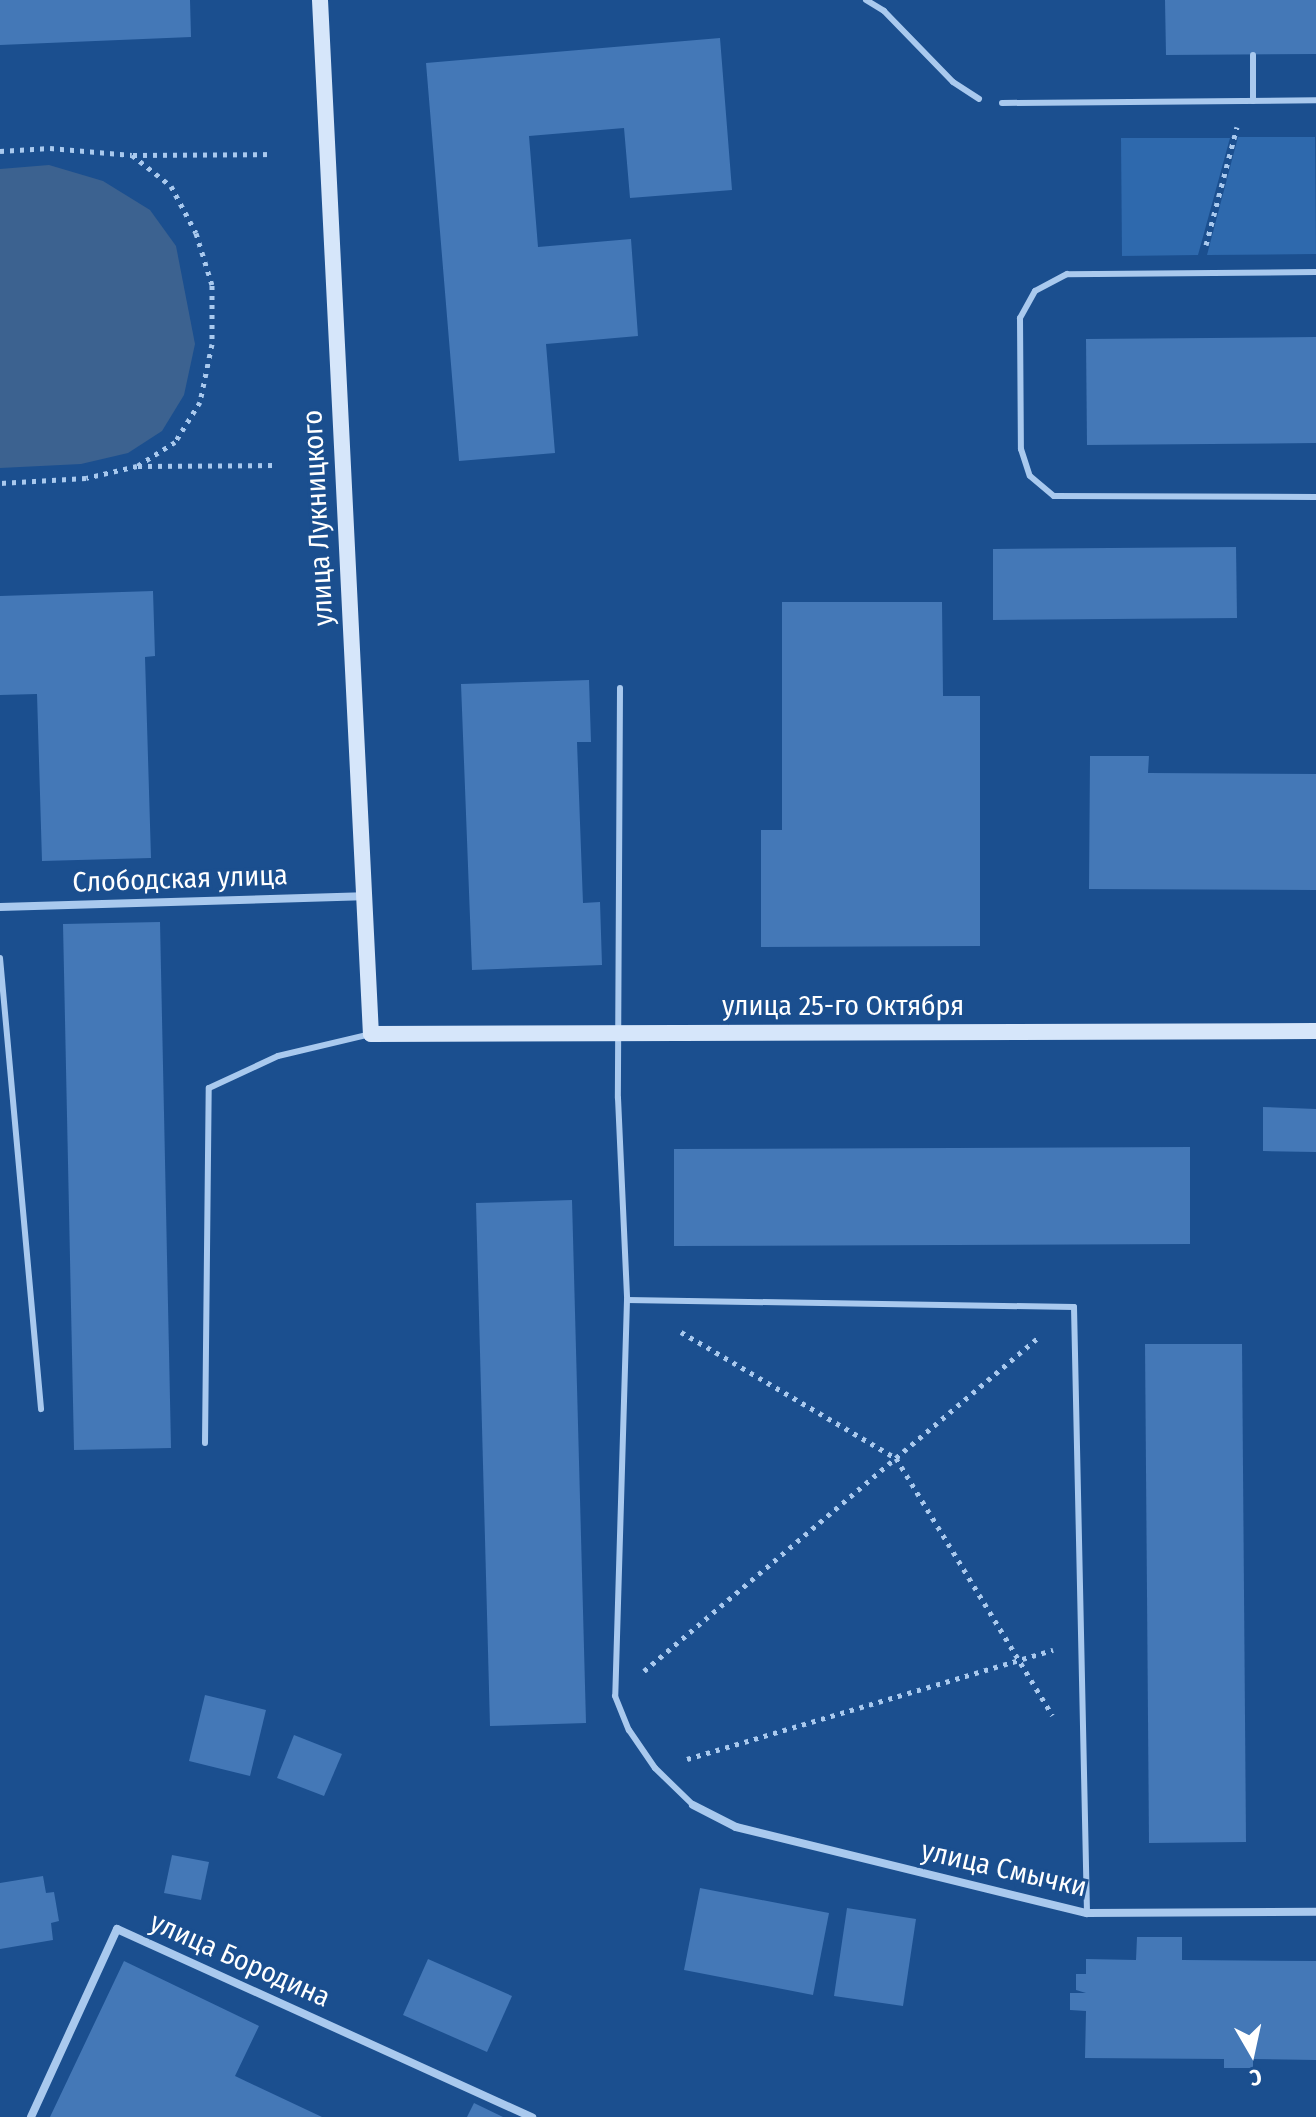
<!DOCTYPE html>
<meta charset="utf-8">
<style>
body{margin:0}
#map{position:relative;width:1316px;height:2117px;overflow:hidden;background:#1b4f8f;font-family:"Fira Sans Condensed",sans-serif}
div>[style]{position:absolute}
.green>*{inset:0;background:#2e69ad}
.water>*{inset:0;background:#3c6290}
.building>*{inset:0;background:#4478b7}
.path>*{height:5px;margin-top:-2.5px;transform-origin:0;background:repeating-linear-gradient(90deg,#a9c9ee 0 4px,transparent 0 10px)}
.lane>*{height:6px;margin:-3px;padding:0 3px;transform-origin:3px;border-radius:3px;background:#a9c9ee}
.street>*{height:8px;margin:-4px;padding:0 4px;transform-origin:4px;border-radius:4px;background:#a9c9ee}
.secondary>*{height:16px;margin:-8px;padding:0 8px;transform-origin:8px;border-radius:8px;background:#d6e6fa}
span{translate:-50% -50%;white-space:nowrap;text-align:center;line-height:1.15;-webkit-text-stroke:6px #1b4f8f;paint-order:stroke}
.street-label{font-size:28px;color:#fff}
.north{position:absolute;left:1212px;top:2013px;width:80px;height:80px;-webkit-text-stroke:6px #1b4f8f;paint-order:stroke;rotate:171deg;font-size:22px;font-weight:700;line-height:32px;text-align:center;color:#fff}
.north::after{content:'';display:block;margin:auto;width:28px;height:36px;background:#fff;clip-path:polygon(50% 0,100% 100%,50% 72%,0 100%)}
</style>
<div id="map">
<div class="green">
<div style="clip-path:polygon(1238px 137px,1315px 137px,1316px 254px,1207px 255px)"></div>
<div style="clip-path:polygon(1121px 138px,1230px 138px,1198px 255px,1122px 256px)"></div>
</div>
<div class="water">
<div style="clip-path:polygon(49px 165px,103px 181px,150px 210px,176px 246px,195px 344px,184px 395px,162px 431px,128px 453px,81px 464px,0 468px,0 169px)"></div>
</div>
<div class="building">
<div style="clip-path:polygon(0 0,190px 0,191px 37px,0 45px)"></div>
<div style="clip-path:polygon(1165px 0,1316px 0,1316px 54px,1166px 55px)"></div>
<div style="clip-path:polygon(720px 38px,732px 190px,630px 198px,624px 128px,529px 136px,538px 247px,631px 239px,638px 336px,546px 344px,555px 453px,459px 461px,426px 63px)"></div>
<div style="clip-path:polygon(1316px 337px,1316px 443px,1087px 445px,1086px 339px)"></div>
<div style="clip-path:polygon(1236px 547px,1237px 618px,993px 620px,993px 549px)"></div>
<div style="clip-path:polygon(153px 591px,155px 656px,145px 657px,151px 858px,42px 861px,37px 694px,0 695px,0 596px)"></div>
<div style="clip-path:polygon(782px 602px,942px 602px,943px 696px,980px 696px,980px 946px,761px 947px,761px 830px,782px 830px)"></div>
<div style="clip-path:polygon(589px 680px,591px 742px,577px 742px,583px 903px,600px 902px,602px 965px,472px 970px,461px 684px)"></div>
<div style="clip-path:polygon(1090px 756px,1149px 756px,1148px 773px,1316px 774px,1316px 890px,1089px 889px)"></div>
<div style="clip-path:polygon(160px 922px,171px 1448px,74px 1450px,63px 924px)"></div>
<div style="clip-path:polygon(1263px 1107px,1316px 1109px,1316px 1152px,1263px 1151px)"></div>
<div style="clip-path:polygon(1190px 1147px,1190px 1244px,674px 1246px,674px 1149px)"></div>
<div style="clip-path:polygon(572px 1200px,586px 1723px,490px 1726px,476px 1203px)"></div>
<div style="clip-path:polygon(1145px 1344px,1242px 1344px,1246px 1842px,1149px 1843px)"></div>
<div style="clip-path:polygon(205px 1695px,266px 1710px,250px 1776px,189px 1761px)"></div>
<div style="clip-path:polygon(294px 1735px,342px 1754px,324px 1796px,277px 1778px)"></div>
<div style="clip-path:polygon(172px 1855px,209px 1862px,201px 1900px,164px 1893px)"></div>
<div style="clip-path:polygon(43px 1876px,46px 1893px,54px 1892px,59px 1921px,51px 1923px,53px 1940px,0 1949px,0 1883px)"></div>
<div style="clip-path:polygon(700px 1888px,829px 1913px,813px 1995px,684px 1970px)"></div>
<div style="clip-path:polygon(847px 1908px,916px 1919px,903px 2006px,834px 1996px)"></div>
<div style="clip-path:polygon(1137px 1937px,1182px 1937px,1182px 1960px,1316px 1961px,1316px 2060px,1253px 2059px,1253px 2068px,1224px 2068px,1224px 2059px,1085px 2058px,1086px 2011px,1070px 2010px,1070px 1993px,1086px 1993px,1076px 1990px,1076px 1974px,1086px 1974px,1086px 1959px,1136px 1960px)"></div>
<div style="clip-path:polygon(428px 1959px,512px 1996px,487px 2052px,403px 2015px)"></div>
<div style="clip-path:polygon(124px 1961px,259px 2026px,235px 2076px,322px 2117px,50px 2117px)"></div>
<div style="clip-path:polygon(474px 2103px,503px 2117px,467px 2117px)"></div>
</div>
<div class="path">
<div style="left:0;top:151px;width:50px;rotate:-3.4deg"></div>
<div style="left:50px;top:148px;width:82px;rotate:4.9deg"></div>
<div style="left:132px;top:155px;width:50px;rotate:38.5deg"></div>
<div style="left:171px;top:186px;width:53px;rotate:62deg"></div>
<div style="left:196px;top:233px;width:54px;rotate:72.9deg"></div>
<div style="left:212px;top:285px;width:59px;rotate:90deg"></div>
<div style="left:212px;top:344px;width:59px;rotate:101.7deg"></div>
<div style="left:200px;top:402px;width:47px;rotate:122deg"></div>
<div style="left:175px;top:442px;width:45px;rotate:147.7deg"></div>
<div style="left:137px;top:466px;width:52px;rotate:166.8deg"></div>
<div style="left:86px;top:478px;width:86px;rotate:176.7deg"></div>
<div style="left:133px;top:155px;width:140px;rotate:-0.4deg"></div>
<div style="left:1206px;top:245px;width:122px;rotate:-75.3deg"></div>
<div style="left:138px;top:466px;width:136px;rotate:-0.4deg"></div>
<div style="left:681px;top:1332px;width:249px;rotate:30.4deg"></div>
<div style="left:896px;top:1458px;width:301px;rotate:58.7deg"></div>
<div style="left:644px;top:1671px;width:519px;rotate:-40.23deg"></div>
<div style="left:687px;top:1759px;width:382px;rotate:-16.6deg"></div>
</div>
<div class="lane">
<div style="left:866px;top:0;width:21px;rotate:31deg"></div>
<div style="left:884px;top:11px;width:99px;rotate:45.8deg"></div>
<div style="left:953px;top:82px;width:31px;rotate:33deg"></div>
<div style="left:1253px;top:55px;width:46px;rotate:90deg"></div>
<div style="left:1002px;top:103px;width:314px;rotate:-0.5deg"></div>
<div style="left:1316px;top:272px;width:249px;rotate:179.5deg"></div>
<div style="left:1067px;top:274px;width:36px;rotate:152deg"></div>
<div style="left:1035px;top:291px;width:31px;rotate:119deg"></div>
<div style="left:1020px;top:318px;width:131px;rotate:89.6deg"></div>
<div style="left:1021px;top:449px;width:28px;rotate:72deg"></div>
<div style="left:1030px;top:476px;width:31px;rotate:40deg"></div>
<div style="left:1054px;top:496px;width:262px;rotate:0.2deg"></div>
<div style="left:620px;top:688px;width:410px;rotate:90.3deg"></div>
<div style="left:618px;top:1098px;width:202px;rotate:87.4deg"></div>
<div style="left:627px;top:1300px;width:396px;rotate:91.7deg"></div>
<div style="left:615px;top:1696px;width:37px;rotate:68deg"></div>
<div style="left:629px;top:1730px;width:46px;rotate:55.6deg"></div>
<div style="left:655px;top:1768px;width:53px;rotate:44.2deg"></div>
<div style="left:0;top:958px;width:453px;rotate:84.8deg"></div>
<div style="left:627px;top:1300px;width:447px;rotate:0.9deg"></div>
<div style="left:1074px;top:1307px;width:606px;rotate:88.77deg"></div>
<div style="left:205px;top:1443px;width:355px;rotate:-89.4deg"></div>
<div style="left:209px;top:1088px;width:76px;rotate:-24.9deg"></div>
<div style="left:278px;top:1056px;width:96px;rotate:-13.3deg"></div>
</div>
<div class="street">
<div style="left:0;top:907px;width:362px;rotate:-1.7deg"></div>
<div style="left:693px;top:1805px;width:48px;rotate:27.1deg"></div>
<div style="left:736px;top:1827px;width:361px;rotate:13.8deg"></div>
<div style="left:1087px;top:1913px;width:229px;rotate:-0.3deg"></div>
<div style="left:31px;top:2117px;width:207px;rotate:-65.4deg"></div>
<div style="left:117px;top:1929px;width:456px;rotate:24.4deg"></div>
</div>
<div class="secondary">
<div style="left:320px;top:0;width:1035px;rotate:87.18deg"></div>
<div style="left:371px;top:1034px;width:945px;rotate:-0.18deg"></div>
</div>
<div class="street-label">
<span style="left:318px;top:518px;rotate:-93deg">улица Лукницкого</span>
<span style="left:180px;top:879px;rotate:-2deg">Слободская улица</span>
<span style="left:843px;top:1006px">улица 25-го Октября</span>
<span style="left:1004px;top:1869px;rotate:13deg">улица Смычки</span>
<span style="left:240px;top:1960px;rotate:24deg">улица Бородина</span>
</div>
<div class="north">С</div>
</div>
